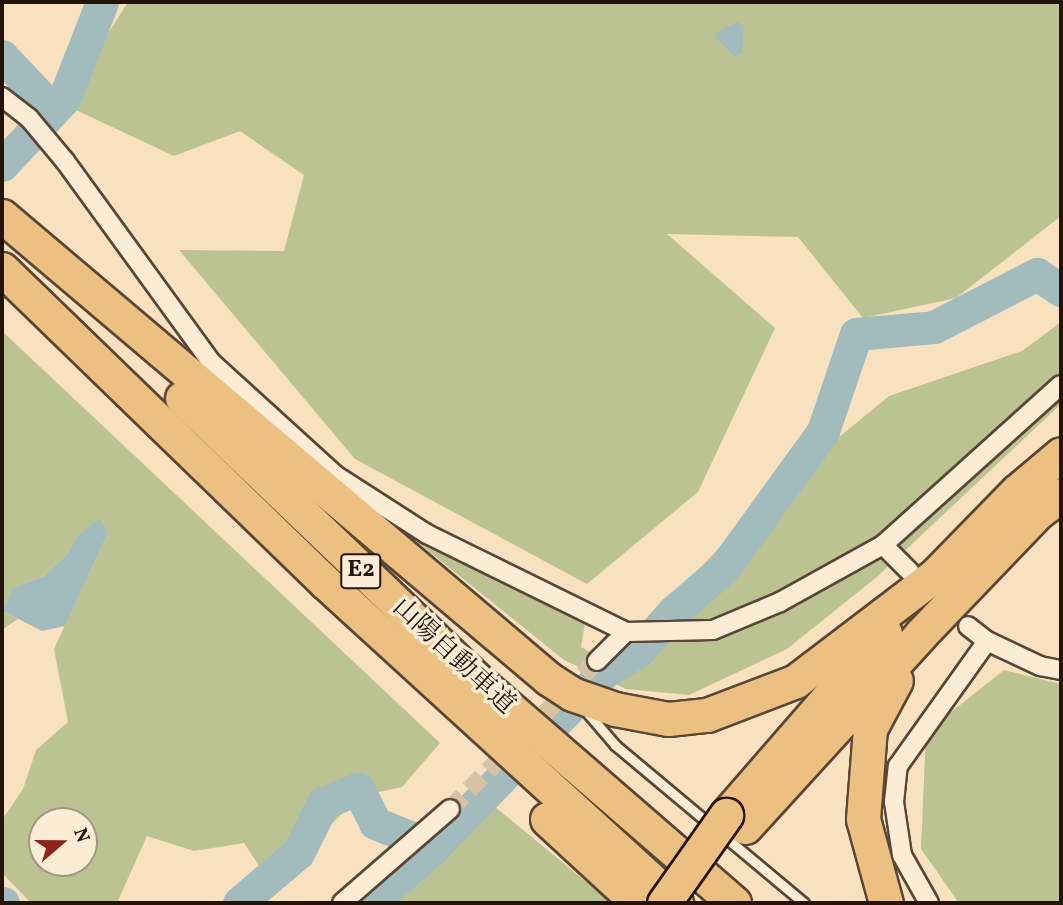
<!DOCTYPE html>
<meta charset="utf-8">
<style>
body{margin:0}
#map{position:relative;width:1063px;height:905px;overflow:hidden;background:#f8e1bf;font-family:Vollkorn,"Noto Serif JP",serif}
div>[style]{position:absolute}
.green>*{inset:0;background:#bcc393}
.water>*{inset:0;background:#a2bbbd}
.river>*{height:33px;margin:-16.5px;padding:0 16.5px;transform-origin:16.5px;border-radius:16.5px;background:#a2bbbd}
.street-tunnel>*{height:18px;margin-top:-9px;transform-origin:0;background:repeating-linear-gradient(90deg,#d8c2a4 0 18px,transparent 0 27px)}
.roads{filter:drop-shadow(2px 0 #594636) drop-shadow(-2px 0 #594636) drop-shadow(0 2px #594636) drop-shadow(0 -2px #594636)}
.lane>*{height:9px;margin:-4.5px;padding:0 4.5px;transform-origin:4.5px;border-radius:4.5px;background:#faecd5}
.street>*{height:18px;margin:-9px;padding:0 9px;transform-origin:9px;border-radius:9px;background:#faecd5}
.highway>*{height:33px;margin:-16.5px;padding:0 16.5px;transform-origin:16.5px;border-radius:16.5px;background:#ecc080}
.bridges{filter:drop-shadow(2px 0 #241309) drop-shadow(-2px 0 #241309) drop-shadow(0 2px #241309) drop-shadow(0 -2px #241309)}
.highway-bridge>*{height:33px;margin:-16.5px;padding:0 16.5px;transform-origin:16.5px;border-radius:16.5px;background:#ecc080}
span{translate:-50% -50%;white-space:nowrap;text-align:center;line-height:1.15;-webkit-text-stroke:7px #faecd5;paint-order:stroke}
.shield-label span{padding:2px 5px;background:#faecd5;border:2px solid;border-radius:5px;-webkit-text-stroke-width:0}
.shield-label{font-size:24px;color:#241309;font-weight:700}
.street-label{font-size:26px;color:#241309}
.frame{position:absolute;inset:0;border:4px solid #241309;pointer-events:none}
.north{position:absolute;left:28px;top:807px;width:70px;height:70px;box-sizing:border-box;background:#faecd5;border:2px solid #a49583;border-radius:50%;rotate:70deg;font-size:19px;font-weight:700;line-height:28px;text-align:center;color:#241309}
.north::after{content:'';display:block;margin:auto;width:24px;height:32px;background:#8f2418;clip-path:polygon(50% 0,100% 100%,50% 72%,0 100%)}
</style>
<div id="map">
<div class="green">
<div style="clip-path:polygon(128px 2px,1061px 2px,1061px 216px,956px 298px,863px 318px,798px 237px,667px 234px,775px 328px,698px 492px,587px 584px,355px 459px,179px 250px,284px 251px,304px 175px,240px 131px,174px 156px,63px 104px)"></div>
<div style="clip-path:polygon(1061px 322px,1061px 404px,878px 576px,787px 649px,689px 695px,626px 689px,564px 660px,396px 525px,586px 617px,581px 647px,625px 673px,687px 620px,673px 596px,776px 489px,889px 396px,1022px 351px)"></div>
<div style="clip-path:polygon(evenodd,2px 331px,440px 743px,402px 787px,361px 796px,270px 882px,244px 843px,194px 851px,147px 836px,117px 903px,31px 903px,2px 873px,2px 820px,23px 789px,36px 750px,68px 722px,54px 649px,108px 533px,100px 520px,79px 534px,68px 553px,44px 576px,12px 588px,3px 611px,18px 619px,2px 630px,2px 331px,42px 821px,84px 821px,84px 863px,42px 863px,42px 821px)"></div>
<div style="clip-path:polygon(1004px 670px,1061px 684px,1061px 903px,959px 903px,921px 849px,926px 732px)"></div>
<div style="clip-path:polygon(494px 806px,612px 903px,383px 903px)"></div>
</div>
<div class="water">
<div style="clip-path:polygon(737px 22px,744px 26px,742px 52px,735px 57px,716px 38px,717px 32px)"></div>
<div style="clip-path:polygon(100px 519px,108px 533px,65px 626px,42px 631px,3px 611px,12px 588px,44px 576px,68px 553px,79px 534px)"></div>
</div>
<div class="river">
<div style="left:2px;top:56px;width:74px;rotate:46.6deg"></div>
<div style="left:2px;top:165px;width:91px;rotate:-46.8deg"></div>
<div style="left:64px;top:99px;width:104px;rotate:-68.6deg"></div>
<div style="left:2px;top:903px;width:1px"></div>
<div style="left:239px;top:903px;width:77px;rotate:-40.3deg"></div>
<div style="left:298px;top:853px;width:56px;rotate:-63.4deg"></div>
<div style="left:323px;top:803px;width:38px;rotate:-22deg"></div>
<div style="left:358px;top:789px;width:38px;rotate:63deg"></div>
<div style="left:375px;top:823px;width:64px;rotate:22.1deg"></div>
<div style="left:371px;top:903px;width:84px;rotate:-41.6deg"></div>
<div style="left:434px;top:847px;width:243px;rotate:-45.8deg"></div>
<div style="left:603px;top:673px;width:43px;rotate:-32.6deg"></div>
<div style="left:639px;top:650px;width:51px;rotate:-48.2deg"></div>
<div style="left:673px;top:612px;width:67px;rotate:-40.8deg"></div>
<div style="left:724px;top:568px;width:169px;rotate:-54.1deg"></div>
<div style="left:823px;top:431px;width:102px;rotate:-71.2deg"></div>
<div style="left:856px;top:334px;width:78px;rotate:-5.1deg"></div>
<div style="left:934px;top:327px;width:116px;rotate:-27.2deg"></div>
<div style="left:1037px;top:274px;width:29px;rotate:34deg"></div>
</div>
<div class="street-tunnel">
<div style="left:450px;top:809px;width:209px;rotate:-45.2deg"></div>
</div>
<div class="roads">
<div class="lane">
<div style="left:586px;top:711px;width:45px;rotate:49.5deg"></div>
<div style="left:615px;top:745px;width:246px;rotate:39.9deg"></div>
</div>
<div class="street">
<div style="left:2px;top:97px;width:34px;rotate:38deg"></div>
<div style="left:29px;top:118px;width:56px;rotate:50.1deg"></div>
<div style="left:65px;top:161px;width:250px;rotate:54deg"></div>
<div style="left:212px;top:363px;width:166px;rotate:42.3deg"></div>
<div style="left:335px;top:475px;width:109px;rotate:32.7deg"></div>
<div style="left:427px;top:534px;width:222px;rotate:26.2deg"></div>
<div style="left:626px;top:632px;width:41px;rotate:135deg"></div>
<div style="left:883px;top:545px;width:38px;rotate:45deg"></div>
<div style="left:626px;top:632px;width:87px;rotate:-1.3deg"></div>
<div style="left:713px;top:630px;width:73px;rotate:-22.7deg"></div>
<div style="left:780px;top:602px;width:118px;rotate:-29deg"></div>
<div style="left:883px;top:545px;width:239px;rotate:-42deg"></div>
<div style="left:987px;top:641px;width:59px;rotate:25.3deg"></div>
<div style="left:1040px;top:666px;width:21px;rotate:11deg"></div>
<div style="left:342px;top:903px;width:143px;rotate:-41deg"></div>
<div style="left:929px;top:903px;width:55px;rotate:-119.4deg"></div>
<div style="left:902px;top:855px;width:54px;rotate:-98.6deg"></div>
<div style="left:894px;top:802px;width:36px;rotate:-84deg"></div>
<div style="left:898px;top:766px;width:153px;rotate:-54.5deg"></div>
<div style="left:987px;top:641px;width:24px;rotate:-142deg"></div>
</div>
<div class="highway">
<div style="left:2px;top:216px;width:717px;rotate:40.25deg"></div>
<div style="left:549px;top:679px;width:27px;rotate:33deg"></div>
<div style="left:572px;top:694px;width:46px;rotate:19.2deg"></div>
<div style="left:615px;top:709px;width:54px;rotate:10.7deg"></div>
<div style="left:668px;top:719px;width:39px;rotate:-6deg"></div>
<div style="left:707px;top:715px;width:95px;rotate:-20.9deg"></div>
<div style="left:796px;top:681px;width:175px;rotate:-37.3deg"></div>
<div style="left:935px;top:575px;width:117px;rotate:-45.7deg"></div>
<div style="left:1017px;top:491px;width:57px;rotate:-40.1deg"></div>
<div style="left:2px;top:269px;width:451px;rotate:44.1deg"></div>
<div style="left:326px;top:583px;width:474px;rotate:42.4deg"></div>
<div style="left:182px;top:398px;width:408px;rotate:43.7deg"></div>
<div style="left:477px;top:680px;width:340px;rotate:40.9deg"></div>
<div style="left:726px;top:815px;width:242px;rotate:-49deg"></div>
<div style="left:547px;top:819px;width:124px;rotate:42.7deg"></div>
<div style="left:745px;top:827px;width:261px;rotate:-47.6deg"></div>
<div style="left:921px;top:634px;width:168px;rotate:-46.2deg"></div>
<div style="left:1037px;top:513px;width:30px;rotate:-37deg"></div>
<div style="left:886px;top:903px;width:87px;rotate:-105.3deg"></div>
<div style="left:863px;top:819px;width:90px;rotate:-85.6deg"></div>
<div style="left:870px;top:729px;width:55px;rotate:-62deg"></div>
</div>
</div>
<div class="bridges">
<div class="highway-bridge">
<div style="left:664px;top:903px;width:108px;rotate:-54.8deg"></div>
</div>
</div>
<div class="shield-label">
<span style="left:361px;top:571px">E2</span>
</div>
<div class="street-label">
<span style="left:453px;top:657px;rotate:43deg">山陽自動車道</span>
</div>
<div class="frame"></div>
<div class="north">N</div>
</div>
